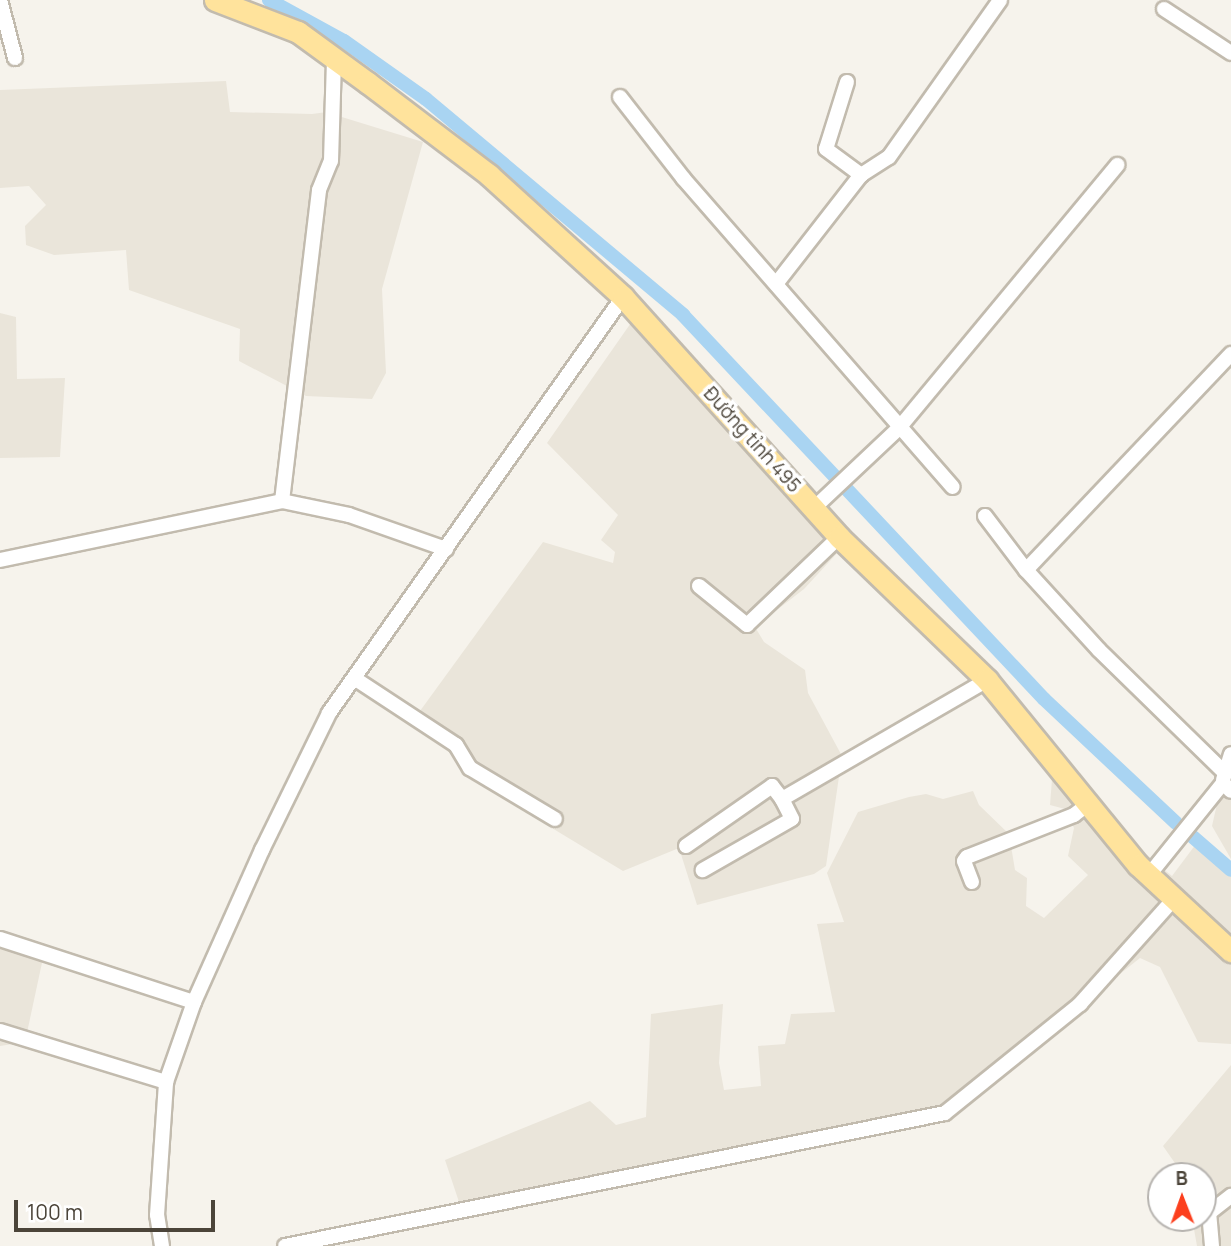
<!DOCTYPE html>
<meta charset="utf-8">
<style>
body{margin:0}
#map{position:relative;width:1231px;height:1246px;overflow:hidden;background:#f6f3ec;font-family:Manrope,sans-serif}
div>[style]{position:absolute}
.residential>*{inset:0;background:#eae5da}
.canal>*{height:14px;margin:-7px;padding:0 7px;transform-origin:7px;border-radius:7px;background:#a9d4f2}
.roads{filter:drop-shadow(2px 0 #c2bbae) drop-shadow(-2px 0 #c2bbae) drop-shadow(0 2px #c2bbae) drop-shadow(0 -2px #c2bbae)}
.street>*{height:14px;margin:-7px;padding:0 7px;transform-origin:7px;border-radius:7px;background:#fff}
.primary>*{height:21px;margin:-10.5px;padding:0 10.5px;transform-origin:10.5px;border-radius:10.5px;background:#ffe39c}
span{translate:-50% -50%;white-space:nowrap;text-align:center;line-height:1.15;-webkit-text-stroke:7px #fff;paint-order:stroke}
.street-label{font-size:19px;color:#4b4439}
.north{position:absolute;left:1147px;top:1162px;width:70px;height:70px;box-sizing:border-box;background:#fff;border:2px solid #b7b4b0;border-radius:50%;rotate:359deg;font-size:19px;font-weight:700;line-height:28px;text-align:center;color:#4b4439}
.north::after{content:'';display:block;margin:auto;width:24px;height:32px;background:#fc3f1d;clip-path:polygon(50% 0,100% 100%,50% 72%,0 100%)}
.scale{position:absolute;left:14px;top:1200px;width:201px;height:32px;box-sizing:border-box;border:4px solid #4b4439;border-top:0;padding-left:9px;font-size:21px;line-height:24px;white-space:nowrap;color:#4b4439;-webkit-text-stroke:5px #fff;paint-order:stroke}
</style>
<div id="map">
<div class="residential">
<div style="clip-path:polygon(341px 67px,536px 219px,623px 297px,852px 537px,804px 589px,755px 627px,764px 642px,805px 670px,808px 693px,842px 756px,826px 866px,814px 874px,697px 905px,679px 848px,623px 871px,537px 819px,524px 806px,507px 801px,461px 772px,458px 754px,425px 724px,420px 711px,543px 542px,613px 563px,615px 552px,601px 540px,618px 515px,547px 443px,633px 320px,534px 223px,426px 135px,342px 75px,332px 114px,423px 142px,382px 289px,386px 373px,372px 399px,306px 396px,239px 361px,240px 329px,129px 290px,126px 250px,54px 255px,26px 245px,25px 226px,46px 205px,29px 186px,0 188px,0 90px,226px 81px,230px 112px,312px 114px,327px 112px,335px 70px)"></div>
<div style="clip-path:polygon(0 313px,16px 317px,17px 379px,65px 378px,60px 457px,0 458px)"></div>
<div style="clip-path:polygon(1231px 743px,1231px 859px,1212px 826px)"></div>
<div style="clip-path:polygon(1052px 779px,1172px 876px,1199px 840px,1231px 871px,1231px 1044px,1198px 1042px,1160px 967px,1140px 958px,945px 1113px,461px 1208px,445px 1160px,590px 1101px,616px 1125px,646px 1117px,651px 1014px,723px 1004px,719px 1063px,724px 1090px,761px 1086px,758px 1046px,785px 1044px,791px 1014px,835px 1012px,817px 924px,844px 922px,827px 873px,858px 812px,909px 797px,926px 794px,943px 799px,973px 791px,979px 805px,1009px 834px,1015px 870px,1027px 878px,1026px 906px,1044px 918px,1088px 875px,1068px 856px,1074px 828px,1065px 809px,1050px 805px)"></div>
<div style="clip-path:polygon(0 943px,43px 958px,25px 1042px,0 1046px)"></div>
<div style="clip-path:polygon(1231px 1065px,1231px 1246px,1197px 1246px,1192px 1218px,1203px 1218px,1203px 1176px,1184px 1176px,1163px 1146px)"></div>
</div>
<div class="canal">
<div style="left:269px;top:0;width:85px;rotate:28.7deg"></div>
<div style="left:344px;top:41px;width:100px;rotate:35.3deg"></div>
<div style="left:426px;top:99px;width:336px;rotate:40deg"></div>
<div style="left:683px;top:315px;width:527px;rotate:46.77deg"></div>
<div style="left:1044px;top:699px;width:181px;rotate:43.2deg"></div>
<div style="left:1193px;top:837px;width:50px;rotate:41deg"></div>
</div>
<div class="roads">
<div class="street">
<div style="left:0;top:0;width:60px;rotate:75.5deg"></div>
<div style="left:1164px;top:9px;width:80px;rotate:33.3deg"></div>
<div style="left:847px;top:82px;width:70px;rotate:107.4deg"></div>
<div style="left:826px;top:149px;width:44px;rotate:36.6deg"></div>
<div style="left:620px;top:97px;width:103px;rotate:52.1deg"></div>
<div style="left:683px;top:178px;width:410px;rotate:48.9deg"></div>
<div style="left:776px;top:284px;width:138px;rotate:-52.1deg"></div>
<div style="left:861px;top:175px;width:33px;rotate:-33deg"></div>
<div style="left:889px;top:157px;width:192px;rotate:-54.7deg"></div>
<div style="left:282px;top:501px;width:313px;rotate:-83.2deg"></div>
<div style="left:319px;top:190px;width:31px;rotate:-68deg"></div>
<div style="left:331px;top:161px;width:102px;rotate:-88.3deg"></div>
<div style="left:813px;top:509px;width:118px;rotate:-43.3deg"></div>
<div style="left:899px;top:428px;width:342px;rotate:-50.3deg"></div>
<div style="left:985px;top:516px;width:68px;rotate:52.8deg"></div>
<div style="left:1026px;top:570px;width:108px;rotate:47.6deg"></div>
<div style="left:1099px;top:650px;width:175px;rotate:44.3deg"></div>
<div style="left:0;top:560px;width:288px;rotate:-11.8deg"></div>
<div style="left:282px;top:501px;width:68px;rotate:11.8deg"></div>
<div style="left:349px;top:515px;width:103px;rotate:19.3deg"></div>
<div style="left:1026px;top:570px;width:298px;rotate:-46.5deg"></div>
<div style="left:699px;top:586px;width:62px;rotate:39.1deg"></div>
<div style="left:747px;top:625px;width:127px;rotate:-43.7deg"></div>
<div style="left:354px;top:678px;width:122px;rotate:33.3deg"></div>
<div style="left:456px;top:745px;width:27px;rotate:59deg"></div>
<div style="left:470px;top:768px;width:99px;rotate:31deg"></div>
<div style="left:1223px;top:780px;width:27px;rotate:-73deg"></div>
<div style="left:782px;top:799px;width:237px;rotate:-30.1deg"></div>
<div style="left:686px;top:846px;width:105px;rotate:-34.9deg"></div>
<div style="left:772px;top:786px;width:16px;rotate:52deg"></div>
<div style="left:782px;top:799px;width:22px;rotate:63deg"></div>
<div style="left:792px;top:819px;width:103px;rotate:150.2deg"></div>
<div style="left:1149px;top:875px;width:118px;rotate:-51.2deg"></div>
<div style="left:1223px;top:783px;width:11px;rotate:45deg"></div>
<div style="left:972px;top:882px;width:22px;rotate:-111deg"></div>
<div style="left:964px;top:861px;width:5px;rotate:-53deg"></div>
<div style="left:967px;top:857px;width:115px;rotate:-21.4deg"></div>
<div style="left:1074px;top:815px;width:18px;rotate:-38deg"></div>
<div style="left:0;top:939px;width:204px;rotate:18deg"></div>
<div style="left:0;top:1031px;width:174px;rotate:17.1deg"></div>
<div style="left:162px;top:1246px;width:31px;rotate:-99deg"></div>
<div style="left:157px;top:1215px;width:133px;rotate:-86.1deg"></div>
<div style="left:166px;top:1082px;width:85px;rotate:-70.7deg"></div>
<div style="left:194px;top:1002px;width:167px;rotate:-65.9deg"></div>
<div style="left:262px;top:850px;width:153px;rotate:-63.9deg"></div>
<div style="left:329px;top:713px;width:509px;rotate:-54.75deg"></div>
<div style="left:285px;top:1246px;width:673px;rotate:-11.39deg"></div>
<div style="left:945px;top:1113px;width:174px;rotate:-38.9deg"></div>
<div style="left:1080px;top:1004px;width:141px;rotate:-48.2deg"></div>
<div style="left:1212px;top:1246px;width:33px;rotate:-95deg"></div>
<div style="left:1209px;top:1213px;width:28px;rotate:-38deg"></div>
</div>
<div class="primary">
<div style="left:215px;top:0;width:89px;rotate:21.1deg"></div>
<div style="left:298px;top:32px;width:87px;rotate:36.1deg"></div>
<div style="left:368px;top:83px;width:152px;rotate:37.2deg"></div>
<div style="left:489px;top:175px;width:181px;rotate:42.3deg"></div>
<div style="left:623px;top:297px;width:323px;rotate:48deg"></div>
<div style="left:839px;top:537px;width:206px;rotate:44deg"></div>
<div style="left:987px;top:680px;width:239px;rotate:50.8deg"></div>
<div style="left:1138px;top:865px;width:127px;rotate:42.8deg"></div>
</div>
</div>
<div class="street-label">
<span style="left:752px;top:440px;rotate:48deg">Đường tỉnh 495</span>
</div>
<div class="north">B</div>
<div class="scale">100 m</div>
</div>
